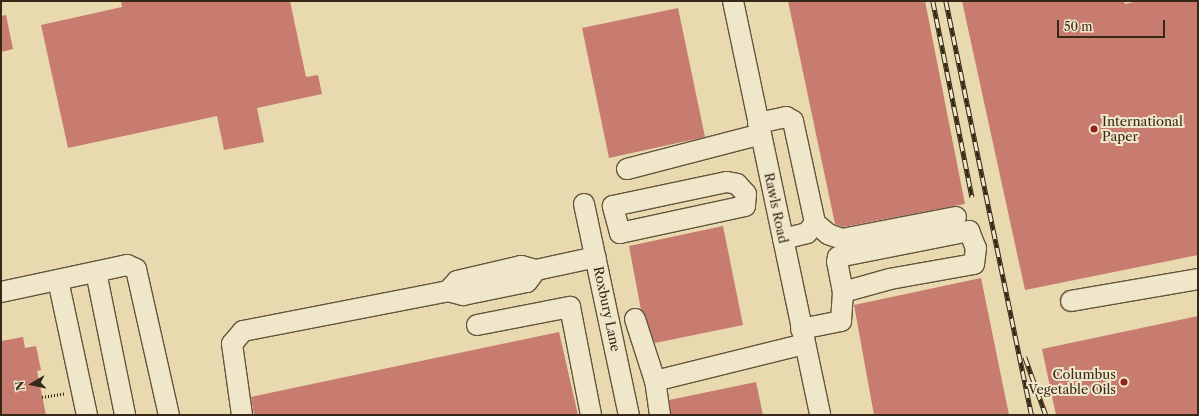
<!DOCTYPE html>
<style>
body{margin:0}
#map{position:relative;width:1199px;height:416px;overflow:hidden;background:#e8d9ae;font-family:"Libre Caslon Text",serif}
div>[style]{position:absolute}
.building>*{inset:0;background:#c77c6f}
.path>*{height:2.5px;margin-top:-1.25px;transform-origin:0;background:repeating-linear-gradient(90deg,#372918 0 1px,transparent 0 3px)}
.roads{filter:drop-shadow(1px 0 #63553e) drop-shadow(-1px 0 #63553e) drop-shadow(0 1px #63553e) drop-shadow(0 -1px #63553e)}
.minor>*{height:20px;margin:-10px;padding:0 10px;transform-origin:10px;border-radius:10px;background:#f0e6ca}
.rail>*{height:4.5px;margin-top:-2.25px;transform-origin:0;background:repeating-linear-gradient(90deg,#f0e6ca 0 9px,#372918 0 18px);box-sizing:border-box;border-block:1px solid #372918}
.dots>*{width:11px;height:11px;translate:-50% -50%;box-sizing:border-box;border:2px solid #f0e6ca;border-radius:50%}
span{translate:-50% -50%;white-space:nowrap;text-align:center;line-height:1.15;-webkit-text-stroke:4px #f0e6ca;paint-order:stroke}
.poi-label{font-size:13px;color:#372918}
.left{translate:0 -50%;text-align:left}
.right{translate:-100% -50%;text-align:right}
.street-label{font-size:13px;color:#372918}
.frame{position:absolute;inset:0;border:2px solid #372918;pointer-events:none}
.north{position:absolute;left:12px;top:364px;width:40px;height:40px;-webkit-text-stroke:3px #f0e6ca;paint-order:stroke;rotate:261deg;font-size:11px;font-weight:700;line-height:16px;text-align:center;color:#372918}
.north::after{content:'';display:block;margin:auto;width:14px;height:18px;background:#372918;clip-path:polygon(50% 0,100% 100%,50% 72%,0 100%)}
.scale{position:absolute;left:1057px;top:20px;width:108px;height:18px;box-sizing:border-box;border:2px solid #372918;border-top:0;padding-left:5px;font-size:12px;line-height:14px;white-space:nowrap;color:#372918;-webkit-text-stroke:3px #f0e6ca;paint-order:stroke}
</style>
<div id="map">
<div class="building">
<div style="clip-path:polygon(121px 1px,290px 1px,306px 77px,318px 75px,322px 94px,257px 108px,264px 142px,224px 150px,217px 116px,68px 148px,41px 25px,122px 7px)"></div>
<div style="clip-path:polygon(788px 1px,925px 1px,965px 204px,843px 227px,835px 224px)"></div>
<div style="clip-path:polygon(962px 1px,1124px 1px,1125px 4px,1138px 1px,1198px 1px,1198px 255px,1025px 290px)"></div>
<div style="clip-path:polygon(678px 8px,705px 137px,609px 158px,582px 28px)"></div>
<div style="clip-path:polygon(6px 15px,13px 49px,1px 52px,1px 16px)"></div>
<div style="clip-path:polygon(723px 226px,743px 325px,655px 343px,641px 310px,629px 246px)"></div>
<div style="clip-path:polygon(981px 278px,1009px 415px,874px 415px,854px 305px)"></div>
<div style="clip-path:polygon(1198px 316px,1198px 415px,1056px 415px,1042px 349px)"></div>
<div style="clip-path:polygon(559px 332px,578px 415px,254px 415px,251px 397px)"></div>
<div style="clip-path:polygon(23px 337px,25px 348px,36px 346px,41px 370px,37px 371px,46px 415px,1px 415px,1px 341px)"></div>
<div style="clip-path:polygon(756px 382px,763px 415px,671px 415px,669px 400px)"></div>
</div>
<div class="path">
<div style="left:42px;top:397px;width:24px;rotate:-9deg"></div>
</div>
<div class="roads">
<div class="minor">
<div style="left:733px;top:1px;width:423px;rotate:78.1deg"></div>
<div style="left:758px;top:123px;width:29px;rotate:-12deg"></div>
<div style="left:786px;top:117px;width:8px;rotate:30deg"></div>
<div style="left:793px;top:121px;width:104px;rotate:77.8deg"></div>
<div style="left:815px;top:223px;width:17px;rotate:40deg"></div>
<div style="left:828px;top:234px;width:15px;rotate:20deg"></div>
<div style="left:842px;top:239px;width:116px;rotate:-10.9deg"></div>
<div style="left:627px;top:169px;width:138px;rotate:-14.6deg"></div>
<div style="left:727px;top:182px;width:10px;rotate:11deg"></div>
<div style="left:737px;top:184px;width:13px;rotate:48deg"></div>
<div style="left:746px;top:194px;width:12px;rotate:95deg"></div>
<div style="left:745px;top:206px;width:128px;rotate:167.8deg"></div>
<div style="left:620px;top:233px;width:28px;rotate:-105deg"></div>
<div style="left:613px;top:206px;width:116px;rotate:-11.9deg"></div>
<div style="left:584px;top:204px;width:216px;rotate:78deg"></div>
<div style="left:783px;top:239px;width:25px;rotate:-14deg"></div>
<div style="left:807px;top:233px;width:13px;rotate:-51deg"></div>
<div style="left:96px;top:272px;width:146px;rotate:78.5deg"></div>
<div style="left:58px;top:280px;width:138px;rotate:77.9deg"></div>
<div style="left:448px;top:291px;width:13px;rotate:-48deg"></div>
<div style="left:457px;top:281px;width:66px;rotate:-13.2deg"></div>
<div style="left:521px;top:266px;width:16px;rotate:15deg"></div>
<div style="left:536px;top:270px;width:61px;rotate:-12.2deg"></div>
<div style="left:1px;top:292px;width:129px;rotate:-12.1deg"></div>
<div style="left:127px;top:265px;width:10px;rotate:24deg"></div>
<div style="left:136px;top:269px;width:150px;rotate:77.3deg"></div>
<div style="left:1071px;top:301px;width:129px;rotate:-9.8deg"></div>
<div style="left:635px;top:319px;width:65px;rotate:72.1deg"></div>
<div style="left:477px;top:325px;width:95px;rotate:-11deg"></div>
<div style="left:570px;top:307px;width:110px;rotate:79deg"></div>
<div style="left:801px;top:329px;width:41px;rotate:-11.3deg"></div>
<div style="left:841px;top:321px;width:29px;rotate:-86deg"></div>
<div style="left:843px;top:292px;width:31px;rotate:-101deg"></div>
<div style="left:837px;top:262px;width:5px;rotate:-79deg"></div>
<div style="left:838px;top:257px;width:134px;rotate:-11.2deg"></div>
<div style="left:969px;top:231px;width:18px;rotate:68deg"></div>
<div style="left:976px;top:248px;width:16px;rotate:97deg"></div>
<div style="left:974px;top:264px;width:85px;rotate:169.9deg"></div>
<div style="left:890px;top:279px;width:49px;rotate:164.5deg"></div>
<div style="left:242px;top:415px;width:72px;rotate:-98deg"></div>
<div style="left:232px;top:344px;width:17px;rotate:-50deg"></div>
<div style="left:243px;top:331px;width:209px;rotate:-11deg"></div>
<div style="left:448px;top:291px;width:16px;rotate:15deg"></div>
<div style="left:463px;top:295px;width:65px;rotate:-11.5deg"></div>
<div style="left:527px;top:282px;width:15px;rotate:-53deg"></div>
<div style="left:660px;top:415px;width:34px;rotate:-98deg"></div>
<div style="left:655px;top:381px;width:154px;rotate:-13.9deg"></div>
</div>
</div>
<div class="rail">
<div style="left:933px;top:1px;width:200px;rotate:78.7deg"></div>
<div style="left:946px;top:1px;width:423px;rotate:78.3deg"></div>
<div style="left:1025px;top:357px;width:62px;rotate:70.1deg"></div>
</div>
<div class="dots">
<div style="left:1094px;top:129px;background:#8f2418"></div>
<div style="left:1124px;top:382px;background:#8f2418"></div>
</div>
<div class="poi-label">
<span class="left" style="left:1102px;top:129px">International<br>Paper</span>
<span class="right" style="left:1116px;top:382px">Columbus<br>Vegetable Oils</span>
</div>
<div class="street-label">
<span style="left:776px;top:208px;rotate:78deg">Rawls Road</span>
<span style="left:607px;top:309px;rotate:78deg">Roxbury Lane</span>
</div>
<div class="frame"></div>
<div class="north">N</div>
<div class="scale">50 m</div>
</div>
